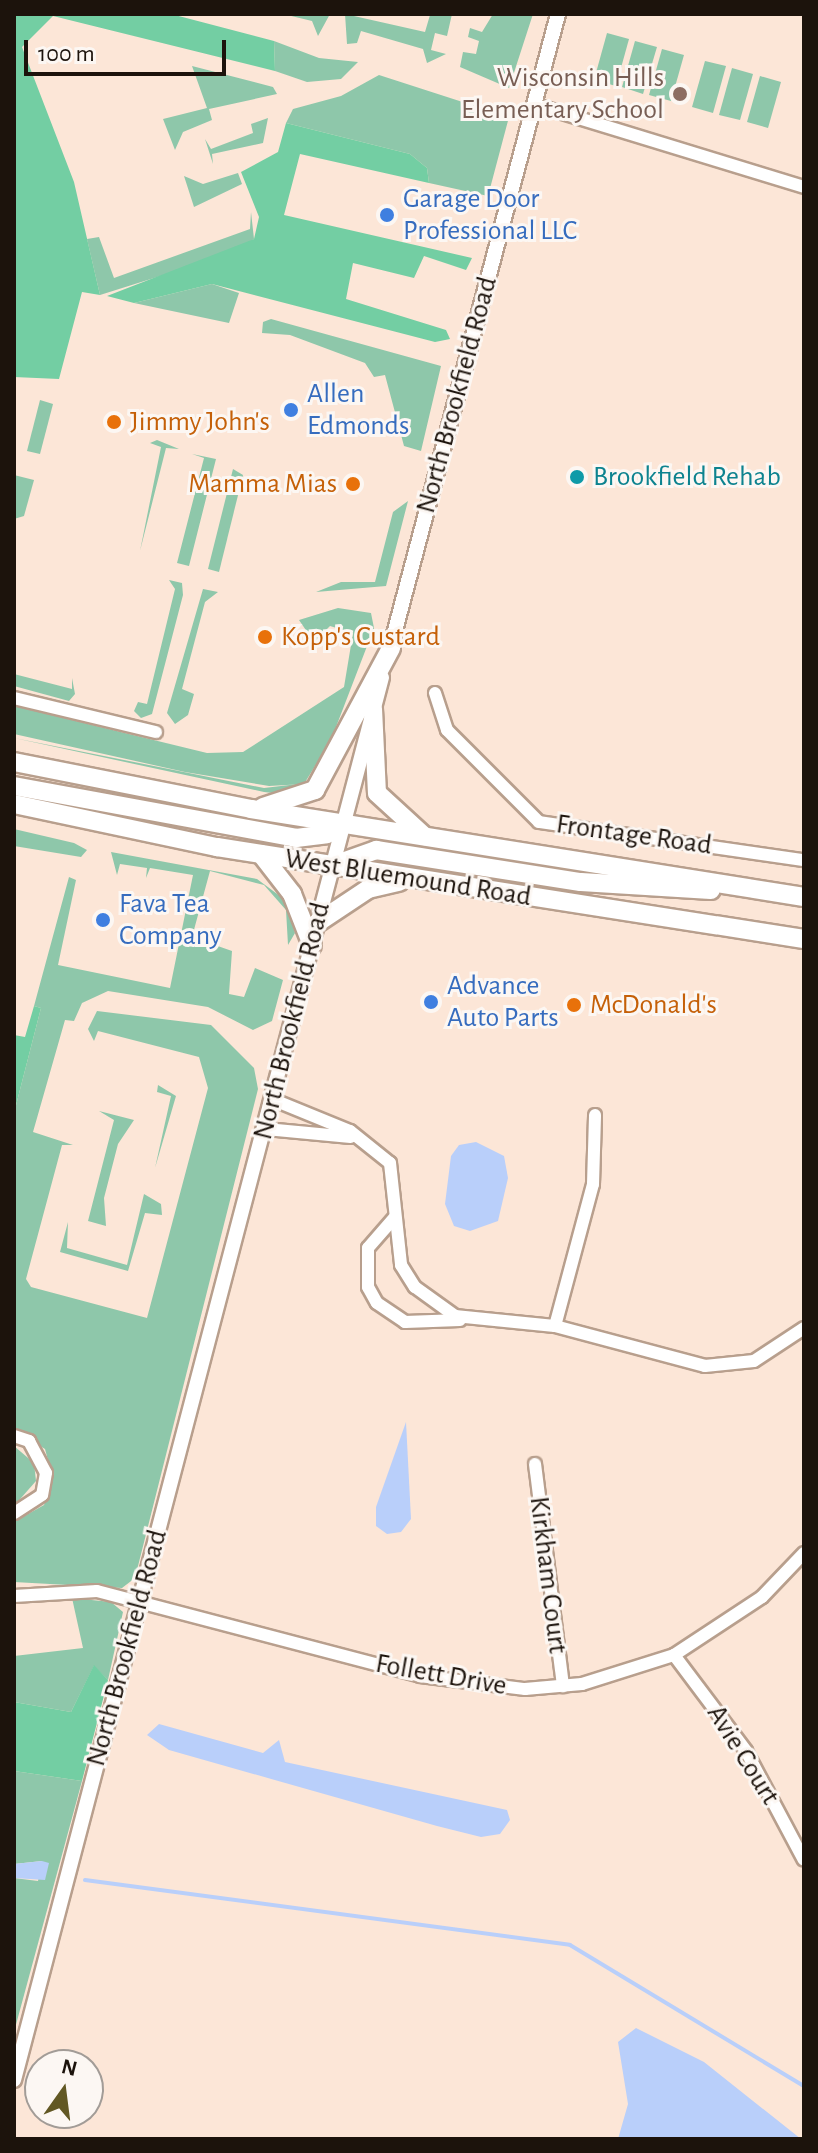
<!DOCTYPE html>
<style>
body{margin:0}
#map{position:relative;width:818px;height:2153px;overflow:hidden;background:#fce6d7;font-family:"Alegreya Sans",sans-serif}
div>[style]{position:absolute}
.green>*{inset:0;background:#8ec7aa}
.forest>*{inset:0;background:#73cea3}
.water>*{inset:0;background:#b9cffa}
.stream>*{height:4px;margin:-2px;padding:0 2px;transform-origin:2px;border-radius:2px;background:#b9cffa}
.roads{filter:drop-shadow(2px 0 #b89f8d) drop-shadow(-2px 0 #b89f8d) drop-shadow(0 2px #b89f8d) drop-shadow(0 -2px #b89f8d)}
.minor>*{height:12px;margin:-6px;padding:0 6px;transform-origin:6px;border-radius:6px;background:#fff}
.tertiary>*{height:14px;margin:-7px;padding:0 7px;transform-origin:7px;border-radius:7px;background:#fff}
.primary>*{height:18px;margin:-9px;padding:0 9px;transform-origin:9px;border-radius:9px;background:#fff}
.dots>*{width:22px;height:22px;translate:-50% -50%;box-sizing:border-box;border:4px solid #fcf7f3;border-radius:50%}
span{translate:-50% -50%;white-space:nowrap;text-align:center;line-height:1.15;-webkit-text-stroke:6px #fcf7f3;paint-order:stroke}
.education-label{font-size:28px;color:#785e54}
.right{translate:-100% -50%;text-align:right}
.shop-label{font-size:28px;color:#366cbe}
.left{translate:0 -50%;text-align:left}
.street-label{font-size:28px;color:#1c130c}
.food-label{font-size:28px;color:#c56008}
.culture-label{font-size:28px;color:#0d838f}
.frame{position:absolute;inset:0;border:16px solid #1c130c;pointer-events:none}
.north{position:absolute;left:24px;top:2049px;width:80px;height:80px;box-sizing:border-box;background:#fcf7f3;border:2px solid #a29c97;border-radius:50%;rotate:14deg;font-size:22px;font-weight:700;line-height:32px;text-align:center;color:#1c130c}
.north::after{content:'';display:block;margin:auto;width:28px;height:36px;background:#625824;clip-path:polygon(50% 0,100% 100%,50% 72%,0 100%)}
.scale{position:absolute;left:24px;top:40px;width:202px;height:36px;box-sizing:border-box;border:4px solid #1c130c;border-top:0;padding-left:10px;font-size:24px;line-height:28px;white-space:nowrap;color:#1c130c;-webkit-text-stroke:6px #fcf7f3;paint-order:stroke}
</style>
<div id="map">
<div class="green">
<div style="clip-path:polygon(283px 14px,330px 14px,318px 36px,312px 21px)"></div>
<div style="clip-path:polygon(345px 14px,425px 32px,430px 15px,452px 14px,447px 36px,435px 33px,431px 50px,446px 54px,427px 63px,423px 49px,361px 31px,357px 43px,347px 44px)"></div>
<div style="clip-path:polygon(493px 14px,533px 14px,509px 88px,460px 67px,463px 52px,476px 54px,479px 41px,468px 37px,470px 28px,482px 32px)"></div>
<div style="clip-path:polygon(607px 33px,629px 39px,616px 86px,594px 80px)"></div>
<div style="clip-path:polygon(274px 41px,319px 58px,358px 62px,341px 79px,307px 82px,275px 71px)"></div>
<div style="clip-path:polygon(635px 41px,657px 47px,643px 94px,622px 87px)"></div>
<div style="clip-path:polygon(662px 49px,684px 55px,671px 101px,649px 95px)"></div>
<div style="clip-path:polygon(705px 61px,726px 66px,713px 113px,692px 107px)"></div>
<div style="clip-path:polygon(192px 66px,273px 87px,277px 94px,209px 109px,212px 120px,183px 132px,175px 150px,163px 119px,207px 108px)"></div>
<div style="clip-path:polygon(732px 68px,753px 74px,740px 120px,719px 115px)"></div>
<div style="clip-path:polygon(379px 75px,509px 117px,488px 196px,429px 183px,427px 168px,410px 154px,286px 123px,293px 109px,341px 96px)"></div>
<div style="clip-path:polygon(760px 76px,781px 82px,768px 128px,747px 122px)"></div>
<div style="clip-path:polygon(268px 118px,263px 143px,212px 154px,213px 164px,205px 139px,211px 149px,253px 133px,251px 124px)"></div>
<div style="clip-path:polygon(238px 173px,242px 184px,194px 207px,184px 176px,203px 184px)"></div>
<div style="clip-path:polygon(251px 212px,254px 239px,227px 255px,100px 295px,87px 239px,99px 237px,114px 278px,250px 229px)"></div>
<div style="clip-path:polygon(212px 284px,239px 293px,229px 323px,134px 303px)"></div>
<div style="clip-path:polygon(271px 319px,441px 366px,421px 451px,404px 446px,385px 375px,374px 377px,365px 363px,290px 335px,262px 333px,263px 322px)"></div>
<div style="clip-path:polygon(40px 400px,53px 404px,40px 454px,27px 451px)"></div>
<div style="clip-path:polygon(157px 440px,179px 449px,166px 448px,140px 551px,161px 447px,150px 443px)"></div>
<div style="clip-path:polygon(192px 454px,216px 459px,189px 566px,177px 563px,204px 458px)"></div>
<div style="clip-path:polygon(233px 469px,243px 475px,219px 572px,208px 569px)"></div>
<div style="clip-path:polygon(14px 475px,34px 480px,24px 516px,14px 519px)"></div>
<div style="clip-path:polygon(408px 501px,386px 586px,316px 592px,341px 582px,375px 582px,393px 512px)"></div>
<div style="clip-path:polygon(169px 580px,182px 583px,183px 595px,152px 714px,141px 718px,134px 711px,138px 702px,147px 704px,175px 589px)"></div>
<div style="clip-path:polygon(203px 589px,218px 592px,205px 602px,182px 689px,194px 694px,188px 715px,175px 724px,167px 713px)"></div>
<div style="clip-path:polygon(338px 608px,371px 613px,374px 628px,331px 740px,304px 784px,269px 786px,185px 772px,14px 734px,14px 706px,207px 753px,243px 752px,344px 687px,353px 633px,330px 626px,314px 642px,299px 620px)"></div>
<div style="clip-path:polygon(14px 674px,72px 689px,72px 678px,75px 694px,69px 701px,14px 686px)"></div>
<div style="clip-path:polygon(14px 738px,264px 788px,315px 782px,289px 795px,264px 792px)"></div>
<div style="clip-path:polygon(14px 829px,74px 843px,87px 850px,81px 857px,14px 846px)"></div>
<div style="clip-path:polygon(111px 852px,257px 879px,284px 899px,295px 933px,288px 945px,286px 910px,264px 885px,210px 871px,192px 937px,232px 951px,229px 994px,244px 997px,255px 968px,283px 980px,272px 1021px,253px 1030px,208px 1007px,108px 991px,82px 1003px,74px 1021px,65px 1020px,33px 1132px,73px 1145px,62px 1145px,26px 1279px,31px 1287px,147px 1318px,208px 1088px,199px 1057px,98px 1031px,94px 1041px,88px 1029px,97px 1011px,211px 1025px,254px 1068px,258px 1089px,135px 1578px,122px 1588px,14px 1582px,14px 1522px,44px 1505px,53px 1479px,45px 1449px,14px 1430px,14px 1113px,41px 1008px,34px 1006px,69px 877px,76px 880px,58px 965px,170px 988px,193px 875px,150px 868px,146px 878px,147px 868px,120px 864px,117px 875px)"></div>
<div style="clip-path:polygon(158px 1085px,176px 1096px,155px 1168px,171px 1096px,157px 1092px)"></div>
<div style="clip-path:polygon(99px 1111px,134px 1120px,118px 1144px,104px 1198px,106px 1226px,88px 1221px,114px 1120px)"></div>
<div style="clip-path:polygon(144px 1194px,161px 1204px,162px 1215px,145px 1213px,128px 1271px,60px 1252px,68px 1222px,67px 1248px,127px 1265px)"></div>
<div style="clip-path:polygon(14px 1446px,34px 1463px,36px 1481px,14px 1506px)"></div>
<div style="clip-path:polygon(72px 1598px,111px 1602px,123px 1612px,108px 1680px,94px 1666px,71px 1712px,14px 1702px,14px 1656px,83px 1648px)"></div>
<div style="clip-path:polygon(14px 1771px,82px 1781px,14px 2032px,14px 1878px,38px 1881px,42px 1861px,14px 1864px)"></div>
</div>
<div class="forest">
<div style="clip-path:polygon(14px 14px,171px 14px,274px 41px,275px 71px,53px 16px,22px 47px,74px 182px,100px 295px,82px 292px,59px 379px,14px 377px)"></div>
<div style="clip-path:polygon(286px 123px,410px 154px,427px 168px,429px 183px,300px 154px,284px 215px,472px 258px,466px 270px,424px 256px,414px 278px,353px 263px,346px 299px,446px 330px,450px 339px,435px 342px,212px 284px,134px 303px,107px 296px,254px 239px,259px 217px,241px 172px,278px 152px)"></div>
<div style="clip-path:polygon(34px 1006px,41px 1008px,14px 1113px,14px 1035px,25px 1037px)"></div>
<div style="clip-path:polygon(94px 1665px,108px 1680px,82px 1781px,14px 1771px,14px 1702px,71px 1712px)"></div>
</div>
<div class="water">
<div style="clip-path:polygon(476px 1142px,504px 1156px,508px 1178px,498px 1221px,470px 1231px,454px 1226px,445px 1204px,451px 1156px,459px 1145px)"></div>
<div style="clip-path:polygon(406px 1422px,411px 1519px,401px 1532px,387px 1534px,376px 1526px,376px 1507px)"></div>
<div style="clip-path:polygon(159px 1724px,263px 1753px,279px 1740px,285px 1762px,507px 1810px,510px 1820px,500px 1834px,481px 1837px,437px 1826px,169px 1750px,147px 1735px)"></div>
<div style="clip-path:polygon(42px 1861px,49px 1863px,45px 1880px,14px 1878px,14px 1864px)"></div>
<div style="clip-path:polygon(636px 2028px,704px 2062px,801px 2139px,618px 2139px,628px 2104px,618px 2042px)"></div>
</div>
<div class="stream">
<div style="left:85px;top:1880px;width:489px;rotate:7.6deg"></div>
<div style="left:570px;top:1945px;width:273px;rotate:31.1deg"></div>
</div>
<div class="roads">
<div class="minor">
<div style="left:536px;top:105px;width:280px;rotate:17deg"></div>
<div style="left:435px;top:693px;width:39px;rotate:72deg"></div>
<div style="left:447px;top:730px;width:130px;rotate:45deg"></div>
<div style="left:539px;top:822px;width:268px;rotate:8.2deg"></div>
<div style="left:14px;top:698px;width:146px;rotate:13.5deg"></div>
<div style="left:274px;top:1100px;width:82px;rotate:22.2deg"></div>
<div style="left:350px;top:1131px;width:51px;rotate:38.7deg"></div>
<div style="left:390px;top:1163px;width:103px;rotate:83.8deg"></div>
<div style="left:401px;top:1265px;width:26px;rotate:58deg"></div>
<div style="left:415px;top:1287px;width:49px;rotate:35.9deg"></div>
<div style="left:455px;top:1316px;width:100px;rotate:5.7deg"></div>
<div style="left:555px;top:1326px;width:155px;rotate:14.9deg"></div>
<div style="left:705px;top:1366px;width:49px;rotate:-5.8deg"></div>
<div style="left:754px;top:1361px;width:60px;rotate:-33.4deg"></div>
<div style="left:266px;top:1129px;width:85px;rotate:5.4deg"></div>
<div style="left:395px;top:1217px;width:41px;rotate:131.1deg"></div>
<div style="left:368px;top:1248px;width:39px;rotate:90deg"></div>
<div style="left:368px;top:1287px;width:18px;rotate:61deg"></div>
<div style="left:377px;top:1303px;width:34px;rotate:34deg"></div>
<div style="left:405px;top:1322px;width:55px;rotate:-2.1deg"></div>
<div style="left:555px;top:1326px;width:147px;rotate:-75deg"></div>
<div style="left:593px;top:1184px;width:69px;rotate:-88.3deg"></div>
<div style="left:14px;top:1436px;width:16px;rotate:18deg"></div>
<div style="left:29px;top:1441px;width:36px;rotate:62deg"></div>
<div style="left:46px;top:1473px;width:22px;rotate:100deg"></div>
<div style="left:42px;top:1495px;width:33px;rotate:147deg"></div>
<div style="left:535px;top:1464px;width:224px;rotate:82.8deg"></div>
<div style="left:14px;top:1596px;width:83px;rotate:-3.4deg"></div>
<div style="left:97px;top:1591px;width:334px;rotate:14.7deg"></div>
<div style="left:420px;top:1676px;width:106px;rotate:7.1deg"></div>
<div style="left:525px;top:1689px;width:57px;rotate:-5deg"></div>
<div style="left:582px;top:1684px;width:96px;rotate:-17.5deg"></div>
<div style="left:674px;top:1655px;width:105px;rotate:-33.4deg"></div>
<div style="left:762px;top:1597px;width:61px;rotate:-46.3deg"></div>
<div style="left:674px;top:1655px;width:120px;rotate:53.1deg"></div>
<div style="left:746px;top:1751px;width:123px;rotate:62deg"></div>
</div>
<div class="tertiary">
<div style="left:388px;top:657px;width:665px;rotate:-75.19deg"></div>
<div style="left:14px;top:2080px;width:1450px;rotate:-75.3deg"></div>
</div>
<div class="primary">
<div style="left:373px;top:709px;width:84px;rotate:87.3deg"></div>
<div style="left:377px;top:793px;width:64px;rotate:42.5deg"></div>
<div style="left:14px;top:762px;width:242px;rotate:11.2deg"></div>
<div style="left:251px;top:809px;width:560px;rotate:9.04deg"></div>
<div style="left:14px;top:786px;width:287px;rotate:10.4deg"></div>
<div style="left:296px;top:838px;width:31px;rotate:-7deg"></div>
<div style="left:327px;top:834px;width:18px;rotate:-38deg"></div>
<div style="left:14px;top:804px;width:208px;rotate:12deg"></div>
<div style="left:217px;top:847px;width:594px;rotate:8.91deg"></div>
<div style="left:263px;top:807px;width:55px;rotate:-18.1deg"></div>
<div style="left:315px;top:790px;width:161px;rotate:-61.8deg"></div>
<div style="left:261px;top:854px;width:51px;rotate:52.2deg"></div>
<div style="left:292px;top:894px;width:55px;rotate:68.6deg"></div>
<div style="left:331px;top:866px;width:48px;rotate:-19.6deg"></div>
<div style="left:376px;top:850px;width:207px;rotate:8.9deg"></div>
<div style="left:581px;top:882px;width:130px;rotate:3.5deg"></div>
<div style="left:317px;top:923px;width:61px;rotate:-33.7deg"></div>
<div style="left:368px;top:889px;width:32px;rotate:-13deg"></div>
</div>
</div>
<div class="dots">
<div style="left:680px;top:94px;background:#8d6e63"></div>
<div style="left:387px;top:215px;background:#3f7fe0"></div>
<div style="left:291px;top:410px;background:#3f7fe0"></div>
<div style="left:114px;top:422px;background:#e8710a"></div>
<div style="left:577px;top:477px;background:#0f9aa8"></div>
<div style="left:353px;top:484px;background:#e8710a"></div>
<div style="left:265px;top:637px;background:#e8710a"></div>
<div style="left:103px;top:920px;background:#3f7fe0"></div>
<div style="left:431px;top:1002px;background:#3f7fe0"></div>
<div style="left:574px;top:1005px;background:#e8710a"></div>
</div>
<div class="education-label">
<span class="right" style="left:664px;top:94px">Wisconsin Hills<br>Elementary School</span>
</div>
<div class="shop-label">
<span class="left" style="left:403px;top:215px">Garage Door<br>Professional LLC</span>
<span class="left" style="left:307px;top:410px">Allen<br>Edmonds</span>
<span class="left" style="left:119px;top:920px">Fava Tea<br>Company</span>
<span class="left" style="left:447px;top:1002px">Advance<br>Auto Parts</span>
</div>
<div class="street-label">
<span style="left:457px;top:395px;rotate:-75deg">North Brookfield Road</span>
<span style="left:634px;top:835px;rotate:8deg">Frontage Road</span>
<span style="left:408px;top:878px;rotate:9deg">West Bluemound Road</span>
<span style="left:292px;top:1021px;rotate:-76deg">North Brookfield Road</span>
<span style="left:548px;top:1575px;rotate:83deg">Kirkham Court</span>
<span style="left:127px;top:1648px;rotate:-75deg">North Brookfield Road</span>
<span style="left:441px;top:1675px;rotate:10deg">Follett Drive</span>
<span style="left:743px;top:1755px;rotate:58deg">Avie Court</span>
</div>
<div class="food-label">
<span class="left" style="left:130px;top:422px">Jimmy John's</span>
<span class="right" style="left:337px;top:484px">Mamma Mias</span>
<span class="left" style="left:281px;top:637px">Kopp's Custard</span>
<span class="left" style="left:590px;top:1005px">McDonald's</span>
</div>
<div class="culture-label">
<span class="left" style="left:593px;top:477px">Brookfield Rehab</span>
</div>
<div class="frame"></div>
<div class="north">N</div>
<div class="scale">100 m</div>
</div>
